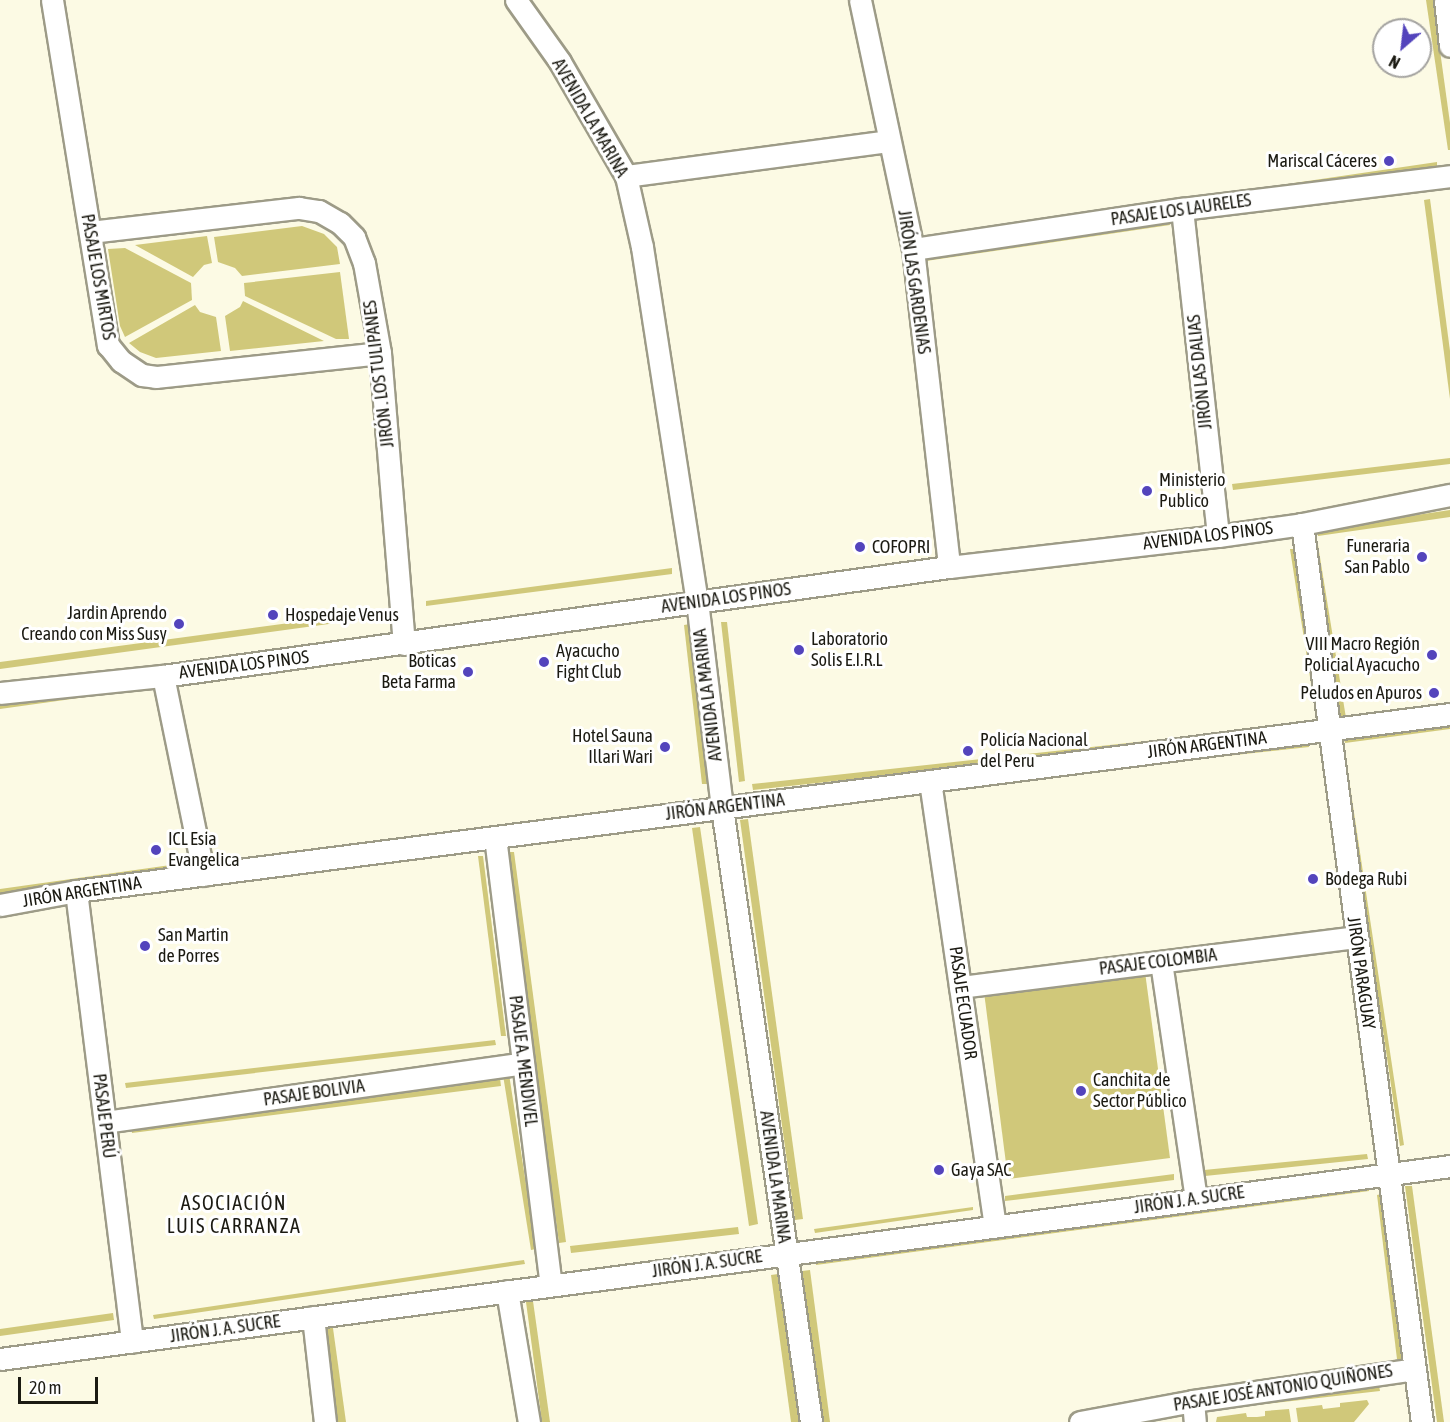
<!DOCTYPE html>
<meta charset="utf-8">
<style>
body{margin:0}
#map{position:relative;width:1450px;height:1422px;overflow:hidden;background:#fcfae4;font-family:"Asap Condensed",sans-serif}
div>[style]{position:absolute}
.green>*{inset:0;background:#d0c87a}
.roads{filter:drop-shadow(2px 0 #9d9b87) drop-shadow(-2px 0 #9d9b87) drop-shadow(0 2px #9d9b87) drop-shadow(0 -2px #9d9b87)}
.minor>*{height:21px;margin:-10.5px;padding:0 10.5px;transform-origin:10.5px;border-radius:10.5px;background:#fff}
.dots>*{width:16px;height:16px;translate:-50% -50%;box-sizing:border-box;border:3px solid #fff;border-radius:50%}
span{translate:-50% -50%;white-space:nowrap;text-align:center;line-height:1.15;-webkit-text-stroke:6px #fff;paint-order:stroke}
.street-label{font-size:18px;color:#1b1a12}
.poi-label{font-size:18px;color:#1b1a12}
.right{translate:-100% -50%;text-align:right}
.left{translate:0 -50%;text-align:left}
.neighbourhood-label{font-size:20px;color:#1b1a12;letter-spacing:1.5px}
.north{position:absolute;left:1372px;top:18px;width:60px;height:60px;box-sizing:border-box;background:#fff;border:2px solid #a4a3a0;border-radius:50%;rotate:208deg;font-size:16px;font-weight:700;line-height:24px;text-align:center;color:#1b1a12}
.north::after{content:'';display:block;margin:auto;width:21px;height:27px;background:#5344bc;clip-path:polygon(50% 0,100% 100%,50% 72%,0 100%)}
.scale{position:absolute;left:18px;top:1377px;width:80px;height:27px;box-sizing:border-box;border:3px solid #1b1a12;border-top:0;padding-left:8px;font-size:18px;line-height:21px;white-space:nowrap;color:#1b1a12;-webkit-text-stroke:4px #fff;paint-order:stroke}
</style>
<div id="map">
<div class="green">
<div style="clip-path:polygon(1426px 0,1433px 0,1450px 123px,1450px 150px,1448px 150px)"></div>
<div style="clip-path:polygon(1437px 162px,1437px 166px,925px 241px,924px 237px)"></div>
<div style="clip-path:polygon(1430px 199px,1450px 351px,1450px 399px,1424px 200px)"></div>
<div style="clip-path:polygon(1169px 219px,1170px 225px,926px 261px,925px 255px)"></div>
<div style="clip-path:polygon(302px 226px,324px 234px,337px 247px,340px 264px,242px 276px,235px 268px,218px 262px,214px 237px)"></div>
<div style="clip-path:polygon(207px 236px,212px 263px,204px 265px,193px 277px,135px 245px)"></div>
<div style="clip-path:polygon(125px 248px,191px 283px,192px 300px,125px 337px,120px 326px,108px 249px)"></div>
<div style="clip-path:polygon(340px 272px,349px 339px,336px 339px,245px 296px,244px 283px)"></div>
<div style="clip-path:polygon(243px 301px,324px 341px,230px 351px,225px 316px,240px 307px)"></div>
<div style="clip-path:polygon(195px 305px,200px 312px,216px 317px,221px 351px,156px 358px,140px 352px,129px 343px)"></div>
<div style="clip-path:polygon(1450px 458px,1450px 464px,1233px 490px,1232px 484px)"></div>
<div style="clip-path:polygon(1450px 510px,1450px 517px,1318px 536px,1317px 530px)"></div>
<div style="clip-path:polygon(1318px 545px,1346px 718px,1341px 718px,1313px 546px)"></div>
<div style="clip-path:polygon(1290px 549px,1294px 549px,1322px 721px,1317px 722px)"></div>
<div style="clip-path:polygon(672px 568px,672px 574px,426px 606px,426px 601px)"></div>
<div style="clip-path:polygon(386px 610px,387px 616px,0 669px,0 662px)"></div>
<div style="clip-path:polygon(721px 622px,727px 622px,745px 781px,739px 782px)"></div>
<div style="clip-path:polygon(690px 624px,707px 784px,702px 784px,684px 625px)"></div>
<div style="clip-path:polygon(165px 686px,0 709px,0 702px)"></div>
<div style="clip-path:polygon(1312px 723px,1313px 729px,753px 790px,752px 784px)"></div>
<div style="clip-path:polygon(1450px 725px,1450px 729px,1345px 743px,1344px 739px)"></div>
<div style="clip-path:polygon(1309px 743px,1309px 747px,952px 786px)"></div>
<div style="clip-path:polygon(1341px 746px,1344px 746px,1404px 1145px,1400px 1146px)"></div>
<div style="clip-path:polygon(748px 819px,803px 1219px,795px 1220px,740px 820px)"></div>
<div style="clip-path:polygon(700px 827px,758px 1224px,749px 1226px,692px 828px)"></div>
<div style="clip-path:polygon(474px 845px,475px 852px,100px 900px,100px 894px)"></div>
<div style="clip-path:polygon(507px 852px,514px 852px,566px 1242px,559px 1243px)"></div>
<div style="clip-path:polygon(478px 856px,483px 856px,506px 1036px,501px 1036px)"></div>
<div style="clip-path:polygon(185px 863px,186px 868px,0 894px,0 889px)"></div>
<div style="clip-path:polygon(1145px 972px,1170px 1158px,1008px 1179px,984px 992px)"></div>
<div style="clip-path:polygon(495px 1040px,496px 1045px,126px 1088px,125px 1083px)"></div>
<div style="clip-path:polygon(509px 1074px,536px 1249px,531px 1250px,503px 1075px)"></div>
<div style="clip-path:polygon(500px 1078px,501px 1086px,132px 1133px,131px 1125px)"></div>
<div style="clip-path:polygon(1367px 1154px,1368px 1159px,1205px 1176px,1204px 1170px)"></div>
<div style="clip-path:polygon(1174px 1174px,1174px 1180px,1005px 1201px,1005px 1196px)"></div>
<div style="clip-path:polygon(1368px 1180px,1369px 1191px,816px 1265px,815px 1254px)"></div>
<div style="clip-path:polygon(1405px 1186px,1412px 1186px,1444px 1422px,1437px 1422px)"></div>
<div style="clip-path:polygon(1382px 1194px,1402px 1359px,1397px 1359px,1377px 1195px)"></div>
<div style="clip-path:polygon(973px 1207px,973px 1210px,815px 1233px,814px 1229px)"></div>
<div style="clip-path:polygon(738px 1227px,739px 1234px,571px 1253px,570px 1246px)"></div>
<div style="clip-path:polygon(524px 1260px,525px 1264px,154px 1319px,153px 1315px)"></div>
<div style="clip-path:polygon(810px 1270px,830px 1422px,822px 1422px,802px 1271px)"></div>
<div style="clip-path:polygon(778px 1274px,799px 1422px,791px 1422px,771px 1275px)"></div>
<div style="clip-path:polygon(533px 1301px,550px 1422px,542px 1422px,526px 1302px)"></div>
<div style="clip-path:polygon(113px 1313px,114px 1320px,0 1336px,0 1329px)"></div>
<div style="clip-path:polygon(332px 1321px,346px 1422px,338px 1422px,324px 1322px)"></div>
<div style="clip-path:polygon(1379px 1386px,1380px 1391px,1205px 1411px,1205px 1406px)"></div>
<div style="clip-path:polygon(1367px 1400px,1369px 1404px,1354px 1422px,1298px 1422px,1296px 1408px,1322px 1405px,1323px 1409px,1340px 1407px,1340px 1403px)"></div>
<div style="clip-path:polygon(1289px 1409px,1291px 1422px,1216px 1422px,1217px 1417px,1246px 1413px,1247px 1417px,1257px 1417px,1265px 1416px,1265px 1411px)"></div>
</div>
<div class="roads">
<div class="minor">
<div style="left:52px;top:0;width:350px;rotate:80.8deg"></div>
<div style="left:108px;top:345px;width:21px;rotate:51deg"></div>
<div style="left:121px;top:361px;width:25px;rotate:34deg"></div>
<div style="left:142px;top:375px;width:14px;rotate:8deg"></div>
<div style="left:156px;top:377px;width:225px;rotate:-6.1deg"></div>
<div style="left:516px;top:0;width:76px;rotate:54.6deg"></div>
<div style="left:560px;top:62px;width:132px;rotate:59.9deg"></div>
<div style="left:626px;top:176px;width:73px;rotate:77.3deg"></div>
<div style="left:642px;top:247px;width:358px;rotate:81.2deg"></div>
<div style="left:697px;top:601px;width:209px;rotate:83.1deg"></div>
<div style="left:722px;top:808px;width:620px;rotate:81.75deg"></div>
<div style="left:860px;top:0;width:255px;rotate:78deg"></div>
<div style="left:913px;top:249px;width:320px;rotate:83.5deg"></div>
<div style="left:1445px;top:0;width:46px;rotate:83.8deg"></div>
<div style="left:626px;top:176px;width:265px;rotate:-7.6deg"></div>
<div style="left:1182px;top:209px;width:329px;rotate:83.7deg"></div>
<div style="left:90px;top:232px;width:210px;rotate:-6.6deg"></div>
<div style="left:299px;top:208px;width:20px;rotate:9deg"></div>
<div style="left:319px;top:211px;width:24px;rotate:30deg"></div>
<div style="left:340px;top:223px;width:20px;rotate:45deg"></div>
<div style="left:354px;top:237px;width:28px;rotate:69deg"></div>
<div style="left:364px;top:263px;width:91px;rotate:79.9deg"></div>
<div style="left:380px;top:353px;width:292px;rotate:85.3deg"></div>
<div style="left:913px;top:249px;width:272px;rotate:-8.5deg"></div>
<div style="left:1182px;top:209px;width:270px;rotate:-7deg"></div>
<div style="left:1302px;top:524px;width:906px;rotate:82.39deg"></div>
<div style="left:163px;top:676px;width:203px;rotate:78.4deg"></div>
<div style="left:0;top:693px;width:164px;rotate:-6deg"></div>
<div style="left:163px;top:676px;width:794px;rotate:-7.9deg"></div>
<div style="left:949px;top:567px;width:271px;rotate:-6.6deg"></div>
<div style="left:1218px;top:536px;width:85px;rotate:-8.1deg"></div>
<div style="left:1302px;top:524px;width:151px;rotate:-11.1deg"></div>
<div style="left:930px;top:781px;width:450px;rotate:81.7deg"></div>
<div style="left:495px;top:837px;width:451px;rotate:82.9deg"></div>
<div style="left:76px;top:891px;width:454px;rotate:82.9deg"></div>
<div style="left:0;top:905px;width:77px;rotate:-10.4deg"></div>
<div style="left:76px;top:891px;width:1385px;rotate:-7.34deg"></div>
<div style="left:1161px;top:962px;width:240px;rotate:81.6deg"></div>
<div style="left:960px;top:987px;width:400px;rotate:-7.2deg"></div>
<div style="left:105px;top:1122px;width:422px;rotate:-8deg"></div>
<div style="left:507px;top:1291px;width:133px;rotate:80.5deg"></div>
<div style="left:313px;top:1317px;width:106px;rotate:83.5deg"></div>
<div style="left:0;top:1359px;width:1463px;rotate:-7.58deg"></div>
<div style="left:1193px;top:1401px;width:21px;rotate:85deg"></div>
<div style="left:1080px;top:1422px;width:115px;rotate:-10.5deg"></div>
<div style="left:1193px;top:1401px;width:224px;rotate:-8.2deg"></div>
</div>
</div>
<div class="dots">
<div style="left:1389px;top:161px;background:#5344bc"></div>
<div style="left:1147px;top:491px;background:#5344bc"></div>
<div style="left:860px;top:547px;background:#5344bc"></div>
<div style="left:1422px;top:557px;background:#5344bc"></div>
<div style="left:273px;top:615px;background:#5344bc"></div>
<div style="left:179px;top:624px;background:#5344bc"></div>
<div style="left:799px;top:650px;background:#5344bc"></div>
<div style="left:1432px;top:655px;background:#5344bc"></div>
<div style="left:544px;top:662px;background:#5344bc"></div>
<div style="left:468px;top:672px;background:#5344bc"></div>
<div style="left:1434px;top:693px;background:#5344bc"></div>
<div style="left:665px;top:747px;background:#5344bc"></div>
<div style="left:968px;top:751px;background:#5344bc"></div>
<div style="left:156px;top:850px;background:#5344bc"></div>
<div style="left:1313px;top:879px;background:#5344bc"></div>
<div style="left:145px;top:946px;background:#5344bc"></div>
<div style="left:1081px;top:1091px;background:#5344bc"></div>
<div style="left:939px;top:1170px;background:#5344bc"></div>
</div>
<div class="street-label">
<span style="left:590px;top:118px;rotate:60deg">AVENIDA LA MARINA</span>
<span style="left:1181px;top:210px;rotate:-8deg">PASAJE LOS LAURELES</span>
<span style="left:98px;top:277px;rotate:80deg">PASAJE LOS MIRTOS</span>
<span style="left:914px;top:282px;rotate:82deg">JIRÓN LAS GARDENIAS</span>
<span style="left:1200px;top:372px;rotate:-96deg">JIRÓN LAS DALIAS</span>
<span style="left:379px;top:374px;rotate:-97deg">JIRÓN . LOS TULIPANES</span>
<span style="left:1208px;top:536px;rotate:-7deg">AVENIDA LOS PINOS</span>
<span style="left:726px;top:598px;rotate:-8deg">AVENIDA LOS PINOS</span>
<span style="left:244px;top:665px;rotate:-7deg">AVENIDA LOS PINOS</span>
<span style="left:708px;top:695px;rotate:-97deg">AVENIDA LA MARINA</span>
<span style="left:1207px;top:745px;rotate:-7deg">JIRÓN ARGENTINA</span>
<span style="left:725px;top:807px;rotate:-7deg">JIRÓN ARGENTINA</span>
<span style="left:82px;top:892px;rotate:-9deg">JIRÓN ARGENTINA</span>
<span style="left:1158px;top:962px;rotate:-7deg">PASAJE COLOMBIA</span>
<span style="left:1361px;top:973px;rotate:82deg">JIRÓN PARAGUAY</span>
<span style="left:963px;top:1003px;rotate:82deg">PASAJE ECUADOR</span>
<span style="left:523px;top:1061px;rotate:83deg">PASAJE A. MENDIVEL</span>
<span style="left:314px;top:1093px;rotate:-8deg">PASAJE BOLIVIA</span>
<span style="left:104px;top:1116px;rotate:83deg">PASAJE PERÚ</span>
<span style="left:775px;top:1177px;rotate:82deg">AVENIDA LA MARINA</span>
<span style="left:1189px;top:1200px;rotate:-8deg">JIRÓN J. A. SUCRE</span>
<span style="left:707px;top:1264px;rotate:-8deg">JIRÓN J. A. SUCRE</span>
<span style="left:225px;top:1329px;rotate:-8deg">JIRÓN J. A. SUCRE</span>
<span style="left:1283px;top:1388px;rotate:-9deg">PASAJE JOSÉ ANTONIO QUIÑONES</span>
</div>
<div class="poi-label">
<span class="right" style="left:1377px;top:161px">Mariscal Cáceres</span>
<span class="left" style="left:1159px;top:491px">Ministerio<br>Publico</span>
<span class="left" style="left:872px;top:547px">COFOPRI</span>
<span class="right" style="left:1410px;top:557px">Funeraria<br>San Pablo</span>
<span class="right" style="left:167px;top:624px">Jardin Aprendo<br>Creando con Miss Susy</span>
<span class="left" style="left:285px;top:615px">Hospedaje Venus</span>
<span class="left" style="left:811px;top:650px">Laboratorio<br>Solis E.I.R.L</span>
<span class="right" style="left:1420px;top:655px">VIII Macro Región<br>Policial Ayacucho</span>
<span class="left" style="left:556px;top:662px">Ayacucho<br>Fight Club</span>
<span class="right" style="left:456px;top:672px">Boticas<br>Beta Farma</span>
<span class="right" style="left:1422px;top:693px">Peludos en Apuros</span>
<span class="right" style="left:653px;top:747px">Hotel Sauna<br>Illari Wari</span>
<span class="left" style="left:980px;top:751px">Policía Nacional<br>del Peru</span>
<span class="left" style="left:168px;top:850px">ICL Esia<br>Evangelica</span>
<span class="left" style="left:1325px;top:879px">Bodega Rubi</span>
<span class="left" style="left:158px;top:946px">San Martin<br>de Porres</span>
<span class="left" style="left:1093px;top:1091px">Canchita de<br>Sector Público</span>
<span class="left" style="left:951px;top:1170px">Gaya SAC</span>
</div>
<div class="neighbourhood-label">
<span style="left:234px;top:1214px">ASOCIACIÓN<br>LUIS CARRANZA</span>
</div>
<div class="north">N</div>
<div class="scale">20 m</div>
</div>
